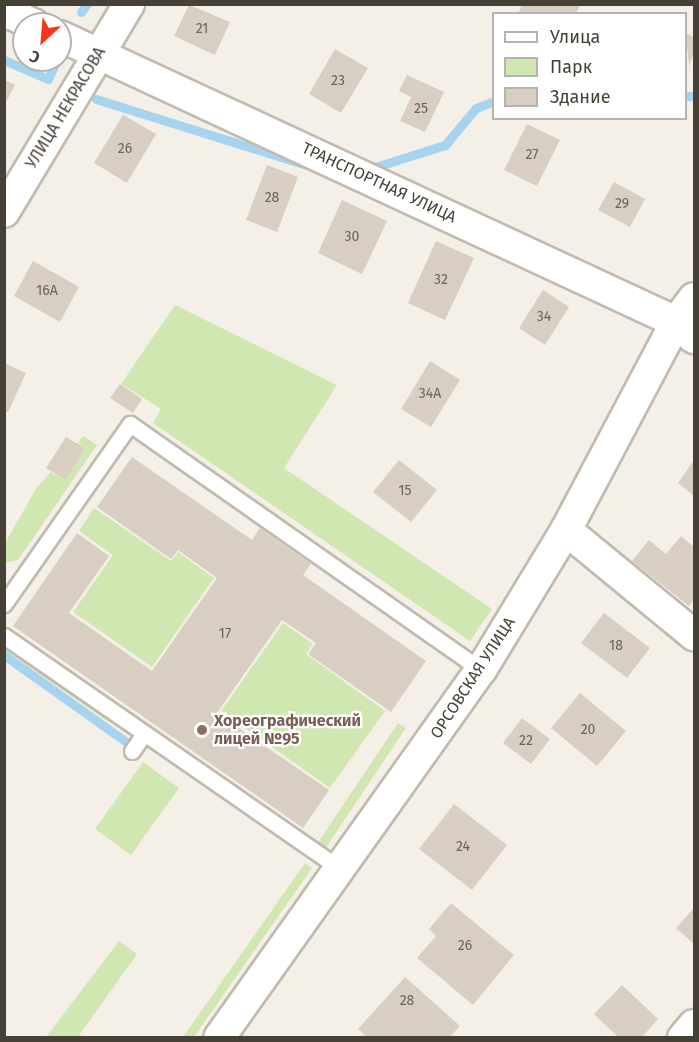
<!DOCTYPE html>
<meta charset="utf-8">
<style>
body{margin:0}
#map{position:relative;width:699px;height:1042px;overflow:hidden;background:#f4f0e8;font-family:"Fira Sans",sans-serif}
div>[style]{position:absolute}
.green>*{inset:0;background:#d1e7b2}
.stream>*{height:9px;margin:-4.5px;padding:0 4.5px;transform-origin:4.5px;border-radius:4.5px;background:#a6d4ef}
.building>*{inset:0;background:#d8cec1}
.roads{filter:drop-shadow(2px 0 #c2baae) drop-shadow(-2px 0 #c2baae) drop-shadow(0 2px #c2baae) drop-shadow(0 -2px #c2baae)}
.lane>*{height:15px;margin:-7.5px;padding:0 7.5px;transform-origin:7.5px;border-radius:7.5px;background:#fff}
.street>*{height:30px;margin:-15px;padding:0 15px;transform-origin:15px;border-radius:15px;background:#fff}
.dots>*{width:16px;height:16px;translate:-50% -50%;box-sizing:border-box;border:3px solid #fff;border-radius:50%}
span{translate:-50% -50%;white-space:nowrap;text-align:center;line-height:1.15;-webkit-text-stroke:4.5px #fff;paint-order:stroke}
.number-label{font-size:14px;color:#6b645a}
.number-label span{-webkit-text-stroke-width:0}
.street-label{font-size:16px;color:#474037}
.education-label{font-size:16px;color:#785e54;font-weight:700}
.left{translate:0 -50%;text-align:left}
.frame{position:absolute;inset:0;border:6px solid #474037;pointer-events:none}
.legend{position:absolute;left:492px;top:12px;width:195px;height:108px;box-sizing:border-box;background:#fff;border:2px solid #b5b3af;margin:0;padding:8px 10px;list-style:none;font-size:18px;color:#474037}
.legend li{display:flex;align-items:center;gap:12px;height:30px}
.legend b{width:30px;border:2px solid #b5b3af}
.north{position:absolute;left:12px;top:12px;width:60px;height:60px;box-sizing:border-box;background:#fff;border:2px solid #b5b3af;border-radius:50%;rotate:206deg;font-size:16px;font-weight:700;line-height:24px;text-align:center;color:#474037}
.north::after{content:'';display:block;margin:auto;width:21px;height:27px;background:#f7361d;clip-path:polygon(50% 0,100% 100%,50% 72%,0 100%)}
</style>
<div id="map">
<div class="green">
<div style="clip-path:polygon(175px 305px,337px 385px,284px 468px,492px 609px,470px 641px,153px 423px,161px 409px,121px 384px)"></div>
<div style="clip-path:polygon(83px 436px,97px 445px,18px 560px,5px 563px,5px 543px,37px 487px,51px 472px,66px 480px,85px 448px,78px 443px)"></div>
<div style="clip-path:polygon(94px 508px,171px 561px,178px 552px,214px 578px,152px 667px,73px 612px,113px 555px,79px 531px)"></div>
<div style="clip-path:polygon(283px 623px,313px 644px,306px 654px,385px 711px,330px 788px,221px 711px)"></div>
<div style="clip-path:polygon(4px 644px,112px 719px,110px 723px,5px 650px)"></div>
<div style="clip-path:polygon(398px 723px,406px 728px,325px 849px,317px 844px)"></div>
<div style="clip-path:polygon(143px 762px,179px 788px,131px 855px,95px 829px)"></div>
<div style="clip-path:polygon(305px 863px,312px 868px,194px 1037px,183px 1037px)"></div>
<div style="clip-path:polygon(119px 941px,137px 954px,78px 1037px,46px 1037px)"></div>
</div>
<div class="stream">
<div style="left:81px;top:12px;width:10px;rotate:-53deg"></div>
<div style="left:4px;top:60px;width:48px;rotate:23.4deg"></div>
<div style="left:48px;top:79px;width:21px;rotate:-65deg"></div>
<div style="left:686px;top:96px;width:8px"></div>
<div style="left:96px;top:99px;width:218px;rotate:17.4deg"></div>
<div style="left:366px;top:170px;width:83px;rotate:-17.6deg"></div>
<div style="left:445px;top:145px;width:48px;rotate:-50deg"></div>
<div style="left:476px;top:108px;width:19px;rotate:-21deg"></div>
<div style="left:4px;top:655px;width:152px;rotate:35.4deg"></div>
</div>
<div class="building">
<div style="clip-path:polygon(522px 4px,580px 4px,576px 14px,518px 14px)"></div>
<div style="clip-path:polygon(189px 5px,230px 22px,215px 55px,174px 36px)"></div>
<div style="clip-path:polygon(686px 33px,694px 37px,694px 53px,689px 66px)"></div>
<div style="clip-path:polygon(335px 49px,368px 68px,341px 113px,309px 94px)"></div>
<div style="clip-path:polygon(407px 75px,444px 92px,425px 132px,400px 121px,411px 97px,399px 91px)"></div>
<div style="clip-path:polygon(4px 80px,15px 85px,4px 106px)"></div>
<div style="clip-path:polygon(123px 115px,156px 134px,127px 183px,94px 163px)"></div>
<div style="clip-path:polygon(527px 124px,560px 140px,537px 186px,504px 170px)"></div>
<div style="clip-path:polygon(267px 165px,298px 177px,277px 232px,246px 220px)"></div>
<div style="clip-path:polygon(614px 182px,645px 199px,630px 227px,598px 210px)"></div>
<div style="clip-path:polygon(342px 200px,387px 221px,362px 274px,318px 253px)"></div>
<div style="clip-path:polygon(436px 241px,474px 258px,445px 320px,408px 303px)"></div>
<div style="clip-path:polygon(33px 261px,79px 287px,60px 322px,14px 296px)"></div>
<div style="clip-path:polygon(543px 290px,569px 307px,545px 345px,519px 328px)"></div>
<div style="clip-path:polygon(430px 361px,460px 380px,431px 427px,401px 409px)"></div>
<div style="clip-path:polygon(4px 363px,26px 373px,8px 412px,4px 411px)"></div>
<div style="clip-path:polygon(120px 384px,142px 399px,133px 413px,110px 398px)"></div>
<div style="clip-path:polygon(66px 437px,85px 448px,66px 480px,46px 468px)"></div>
<div style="clip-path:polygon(132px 457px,252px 540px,260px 528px,311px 564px,303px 575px,426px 661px,391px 712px,308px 654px,316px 643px,282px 620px,217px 713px,329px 790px,303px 828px,13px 626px,77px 533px,109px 556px,69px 613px,152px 671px,217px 578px,178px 550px,171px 559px,97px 507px)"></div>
<div style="clip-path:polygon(399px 460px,437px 490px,411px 522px,373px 492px)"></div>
<div style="clip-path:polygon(694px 460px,694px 496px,678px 483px)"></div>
<div style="clip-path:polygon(681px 536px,694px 547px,694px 599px,689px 606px,632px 561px,649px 540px,666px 554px)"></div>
<div style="clip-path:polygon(604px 613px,650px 648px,627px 678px,581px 643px)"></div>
<div style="clip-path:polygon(580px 693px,626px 731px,597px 766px,551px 728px)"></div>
<div style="clip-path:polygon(522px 718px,550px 739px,531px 764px,503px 743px)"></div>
<div style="clip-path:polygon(454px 804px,507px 845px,472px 890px,419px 849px)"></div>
<div style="clip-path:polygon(451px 903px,514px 955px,473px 1005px,417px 958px,436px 936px,429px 929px)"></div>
<div style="clip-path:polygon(694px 908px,694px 944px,676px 928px)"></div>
<div style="clip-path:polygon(405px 977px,460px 1026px,449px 1038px,368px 1038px,358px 1029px)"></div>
<div style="clip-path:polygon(622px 985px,658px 1019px,641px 1038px,619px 1038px,594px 1014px)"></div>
</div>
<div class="roads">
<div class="lane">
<div style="left:4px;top:604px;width:220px;rotate:-55deg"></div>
<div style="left:130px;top:424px;width:429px;rotate:35deg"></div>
<div style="left:4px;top:636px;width:410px;rotate:34.7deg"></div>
<div style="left:132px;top:751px;width:21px;rotate:-55deg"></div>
</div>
<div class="street">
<div style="left:4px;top:11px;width:32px;rotate:24deg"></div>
<div style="left:60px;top:36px;width:679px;rotate:24.9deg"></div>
<div style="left:676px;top:322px;width:24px;rotate:42deg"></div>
<div style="left:4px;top:212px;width:243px;rotate:-59deg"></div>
<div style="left:566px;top:530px;width:166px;rotate:39.4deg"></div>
<div style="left:219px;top:1038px;width:452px;rotate:-54.6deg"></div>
<div style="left:481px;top:670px;width:164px;rotate:-58.7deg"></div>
<div style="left:566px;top:530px;width:235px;rotate:-62.1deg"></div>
<div style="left:676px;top:322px;width:30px;rotate:-53deg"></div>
<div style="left:683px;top:1038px;width:17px;rotate:-50deg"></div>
</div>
</div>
<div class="dots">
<div style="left:202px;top:730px;background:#8d6e63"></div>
</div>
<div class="number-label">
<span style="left:202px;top:29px">21</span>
<span style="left:338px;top:81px">23</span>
<span style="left:421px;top:109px">25</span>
<span style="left:125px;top:149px">26</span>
<span style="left:532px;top:155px">27</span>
<span style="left:272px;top:198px">28</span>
<span style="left:622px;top:204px">29</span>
<span style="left:352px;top:237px">30</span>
<span style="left:441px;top:280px">32</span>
<span style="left:47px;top:291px">16А</span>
<span style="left:544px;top:317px">34</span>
<span style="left:430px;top:394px">34А</span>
<span style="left:405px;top:491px">15</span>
<span style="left:225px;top:634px">17</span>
<span style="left:616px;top:646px">18</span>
<span style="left:588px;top:730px">20</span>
<span style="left:526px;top:741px">22</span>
<span style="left:463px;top:847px">24</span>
<span style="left:465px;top:946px">26</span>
<span style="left:407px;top:1001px">28</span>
</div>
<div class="street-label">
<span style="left:66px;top:108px;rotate:-59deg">УЛИЦА НЕКРАСОВА</span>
<span style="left:379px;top:183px;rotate:25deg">ТРАНСПОРТНАЯ УЛИЦА</span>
<span style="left:473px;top:678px;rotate:-57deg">ОРСОВСКАЯ УЛИЦА</span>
</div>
<div class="education-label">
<span class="left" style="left:214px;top:730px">Хореографический<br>лицей №95</span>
</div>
<div class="frame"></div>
<ul class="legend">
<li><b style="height:8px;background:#fff"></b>Улица</li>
<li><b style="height:16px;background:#d1e7b2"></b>Парк</li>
<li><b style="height:16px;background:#d8cec1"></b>Здание</li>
</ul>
<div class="north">С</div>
</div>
